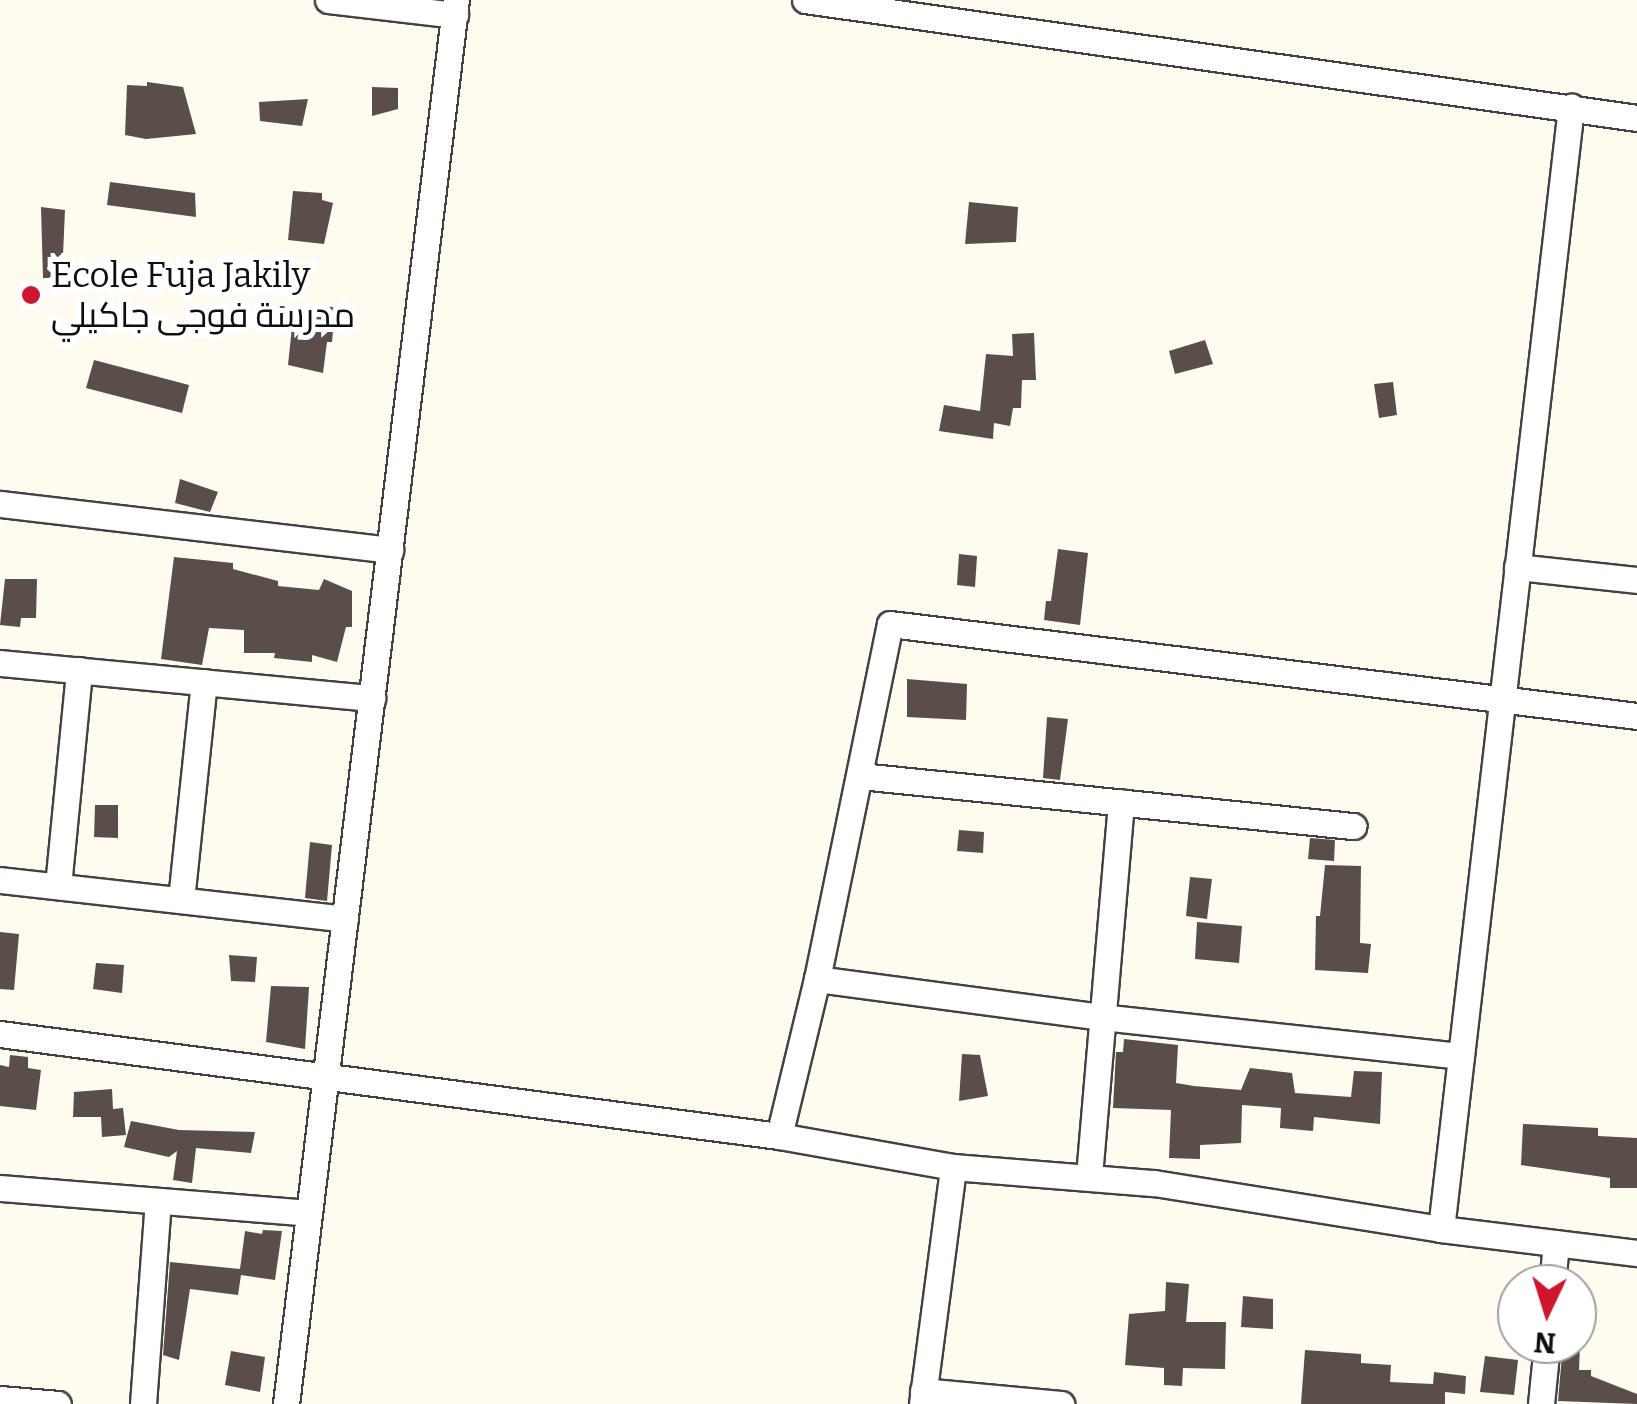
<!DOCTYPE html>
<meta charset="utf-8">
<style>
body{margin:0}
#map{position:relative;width:1637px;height:1404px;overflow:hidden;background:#fffbf1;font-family:Bitter,Cairo,serif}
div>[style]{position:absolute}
.building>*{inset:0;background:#594e4a}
.roads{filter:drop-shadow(2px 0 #424242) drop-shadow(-2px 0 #424242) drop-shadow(0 2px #424242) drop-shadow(0 -2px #424242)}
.minor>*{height:25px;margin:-12.5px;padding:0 12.5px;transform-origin:12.5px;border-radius:12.5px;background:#fff}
.dots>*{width:28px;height:28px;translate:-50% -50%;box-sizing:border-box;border:5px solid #fff;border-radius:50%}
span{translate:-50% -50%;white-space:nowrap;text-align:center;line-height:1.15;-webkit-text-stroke:10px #fff;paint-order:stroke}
.poi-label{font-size:35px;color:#0f0f0f}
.left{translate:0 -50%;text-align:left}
.north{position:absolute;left:1497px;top:1264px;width:100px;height:100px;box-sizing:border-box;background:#fff;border:2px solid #9f9f9f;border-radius:50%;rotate:184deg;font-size:28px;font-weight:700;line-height:40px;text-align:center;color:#0f0f0f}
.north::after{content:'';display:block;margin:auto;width:35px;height:45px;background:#ce172e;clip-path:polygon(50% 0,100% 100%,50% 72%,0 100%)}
</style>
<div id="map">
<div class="building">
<div style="clip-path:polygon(147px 82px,183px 87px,196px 134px,146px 139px,125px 135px,127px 85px,147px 86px)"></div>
<div style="clip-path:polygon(372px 87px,398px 88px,398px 109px,372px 116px)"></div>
<div style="clip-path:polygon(308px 99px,302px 126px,260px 121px,259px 102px)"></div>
<div style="clip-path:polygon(110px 182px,195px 193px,196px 217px,107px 205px)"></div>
<div style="clip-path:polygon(293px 191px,322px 193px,322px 200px,333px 203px,324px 244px,288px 240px)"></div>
<div style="clip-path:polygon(969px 202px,1018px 207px,1016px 242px,965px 244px)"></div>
<div style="clip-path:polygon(41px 207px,65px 210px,62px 278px,43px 278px)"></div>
<div style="clip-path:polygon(280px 306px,335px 307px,332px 342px,327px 342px,323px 373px,288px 365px,292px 327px,277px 326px)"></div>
<div style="clip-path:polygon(1034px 333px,1036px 380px,1022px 380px,1021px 408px,1013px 408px,1010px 426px,994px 423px,993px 439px,939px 431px,944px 405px,980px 411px,986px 354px,1013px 356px,1012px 334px)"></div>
<div style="clip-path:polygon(1205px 340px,1213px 364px,1175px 374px,1169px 351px)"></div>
<div style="clip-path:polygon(94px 360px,189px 385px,182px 413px,86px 388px)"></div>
<div style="clip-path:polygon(1393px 382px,1397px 415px,1379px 418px,1374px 384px)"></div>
<div style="clip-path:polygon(180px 479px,218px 492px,210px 512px,175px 503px)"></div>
<div style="clip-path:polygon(1058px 549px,1088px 553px,1080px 625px,1044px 620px,1046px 601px,1051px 601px)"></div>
<div style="clip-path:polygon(959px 554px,977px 556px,975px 587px,957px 585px)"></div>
<div style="clip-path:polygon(174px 557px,233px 563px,233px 569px,278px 581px,278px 586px,319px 590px,324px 579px,352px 591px,352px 627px,346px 627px,337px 662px,312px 655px,312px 662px,274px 658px,275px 653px,244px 653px,244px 630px,209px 628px,202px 665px,161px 659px)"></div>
<div style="clip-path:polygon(5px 579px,37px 579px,36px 618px,21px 618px,20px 627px,0 625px)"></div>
<div style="clip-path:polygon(907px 679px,967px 684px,966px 720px,907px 717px)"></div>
<div style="clip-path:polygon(1047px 717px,1068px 719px,1060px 780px,1043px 778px)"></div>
<div style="clip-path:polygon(95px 805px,118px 805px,118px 838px,94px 837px)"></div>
<div style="clip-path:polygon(959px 830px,984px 832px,983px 853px,957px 851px)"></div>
<div style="clip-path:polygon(1310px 838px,1335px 840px,1334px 861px,1308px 859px)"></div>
<div style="clip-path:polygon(310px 842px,332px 845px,327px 901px,305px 898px)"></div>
<div style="clip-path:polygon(1325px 865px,1361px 866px,1360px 943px,1371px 944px,1368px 973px,1315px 970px,1316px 916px,1320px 916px)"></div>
<div style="clip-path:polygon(1190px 877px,1212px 879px,1207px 919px,1186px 916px)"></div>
<div style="clip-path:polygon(1197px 922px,1242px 926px,1239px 963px,1195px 959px)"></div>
<div style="clip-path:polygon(0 932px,19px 934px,14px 990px,0 989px)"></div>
<div style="clip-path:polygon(229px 955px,257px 957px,255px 982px,231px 981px)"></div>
<div style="clip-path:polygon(96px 963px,124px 965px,122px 993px,93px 989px)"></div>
<div style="clip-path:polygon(271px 986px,309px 987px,305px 1049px,266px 1042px)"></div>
<div style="clip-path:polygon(1124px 1039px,1178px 1045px,1176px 1083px,1194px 1086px,1241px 1090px,1250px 1068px,1292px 1073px,1295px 1093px,1351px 1097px,1354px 1071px,1382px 1072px,1380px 1124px,1314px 1117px,1313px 1131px,1280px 1128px,1281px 1108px,1242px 1105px,1241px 1143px,1200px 1145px,1200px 1159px,1169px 1158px,1171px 1110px,1113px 1108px,1116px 1052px,1123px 1052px)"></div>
<div style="clip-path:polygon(962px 1054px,980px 1055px,988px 1096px,959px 1101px)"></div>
<div style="clip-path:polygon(10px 1055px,28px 1057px,28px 1068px,41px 1070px,36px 1110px,0 1106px,0 1065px,9px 1067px)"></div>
<div style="clip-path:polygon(112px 1089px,113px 1109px,123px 1108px,126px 1135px,102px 1137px,101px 1117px,73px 1117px,74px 1092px)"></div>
<div style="clip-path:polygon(131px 1121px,179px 1130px,255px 1132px,251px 1153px,196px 1148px,192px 1183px,173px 1180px,177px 1151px,169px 1157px,124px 1147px)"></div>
<div style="clip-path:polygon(1523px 1124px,1598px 1128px,1598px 1136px,1637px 1138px,1637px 1188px,1610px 1188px,1610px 1178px,1521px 1165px)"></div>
<div style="clip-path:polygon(263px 1230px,282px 1231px,275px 1280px,241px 1275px,238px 1295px,190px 1289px,179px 1360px,163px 1355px,170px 1262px,240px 1269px,245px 1231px,262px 1234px)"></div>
<div style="clip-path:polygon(1166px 1282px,1189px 1284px,1186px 1322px,1226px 1322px,1225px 1369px,1183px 1368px,1182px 1386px,1164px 1385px,1164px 1368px,1125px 1365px,1129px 1314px,1165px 1311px)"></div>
<div style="clip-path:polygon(1243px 1296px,1273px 1299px,1273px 1329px,1241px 1327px)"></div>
<div style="clip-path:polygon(1563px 1344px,1580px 1344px,1579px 1370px,1591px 1370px,1591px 1376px,1637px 1394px,1637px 1404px,1558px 1401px)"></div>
<div style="clip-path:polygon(1305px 1350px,1361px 1354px,1361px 1363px,1391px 1365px,1390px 1382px,1433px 1384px,1434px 1372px,1466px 1376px,1465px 1394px,1445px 1392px,1445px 1404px,1301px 1404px)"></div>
<div style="clip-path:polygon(231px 1351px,265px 1357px,260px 1392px,225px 1385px)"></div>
<div style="clip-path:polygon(1485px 1356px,1518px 1360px,1514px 1395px,1480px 1392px)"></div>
</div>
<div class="roads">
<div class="minor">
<div style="left:328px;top:0;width:128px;rotate:6.7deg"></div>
<div style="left:805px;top:0;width:840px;rotate:8.07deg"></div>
<div style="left:0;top:504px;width:393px;rotate:6.7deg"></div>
<div style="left:1517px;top:567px;width:121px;rotate:6.2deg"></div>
<div style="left:0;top:663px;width:374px;rotate:5.4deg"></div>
<div style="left:860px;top:776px;width:496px;rotate:5.8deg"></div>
<div style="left:0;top:880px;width:347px;rotate:6.4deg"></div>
<div style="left:58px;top:886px;width:217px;rotate:-84.4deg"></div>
<div style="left:181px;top:900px;width:219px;rotate:-84deg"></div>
<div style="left:817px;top:979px;width:287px;rotate:7.6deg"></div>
<div style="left:1101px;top:1017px;width:362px;rotate:6.2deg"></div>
<div style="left:0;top:1034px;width:786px;rotate:7.46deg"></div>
<div style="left:779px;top:1136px;width:177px;rotate:10.1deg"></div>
<div style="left:953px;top:1167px;width:202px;rotate:4.6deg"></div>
<div style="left:1154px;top:1183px;width:291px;rotate:9.1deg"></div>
<div style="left:1441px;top:1229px;width:197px;rotate:7deg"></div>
<div style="left:779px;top:1136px;width:162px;rotate:-76.4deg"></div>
<div style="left:817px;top:979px;width:362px;rotate:-78.4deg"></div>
<div style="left:890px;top:624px;width:753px;rotate:7.02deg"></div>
<div style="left:1089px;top:1176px;width:375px;rotate:-85.1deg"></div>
<div style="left:0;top:1188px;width:310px;rotate:4.6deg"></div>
<div style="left:1441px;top:1229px;width:1130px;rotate:-83.39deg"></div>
<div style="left:1552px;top:1284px;width:41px;rotate:-84.4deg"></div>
<div style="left:923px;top:1391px;width:139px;rotate:5.4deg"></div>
<div style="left:0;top:1399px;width:58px;rotate:4.9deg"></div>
<div style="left:143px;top:1404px;width:203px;rotate:-85.8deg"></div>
<div style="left:286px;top:1404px;width:1414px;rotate:-83.1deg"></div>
<div style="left:922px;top:1404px;width:239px;rotate:-82.5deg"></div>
<div style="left:1541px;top:1404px;width:60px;rotate:-84.3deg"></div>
</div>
</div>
<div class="dots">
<div style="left:31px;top:295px;background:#ce172e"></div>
</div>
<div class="poi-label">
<span class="left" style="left:51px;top:295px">Ecole Fuja Jakily<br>مدرسة فوجى جاكيلي</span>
</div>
<div class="north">N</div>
</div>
